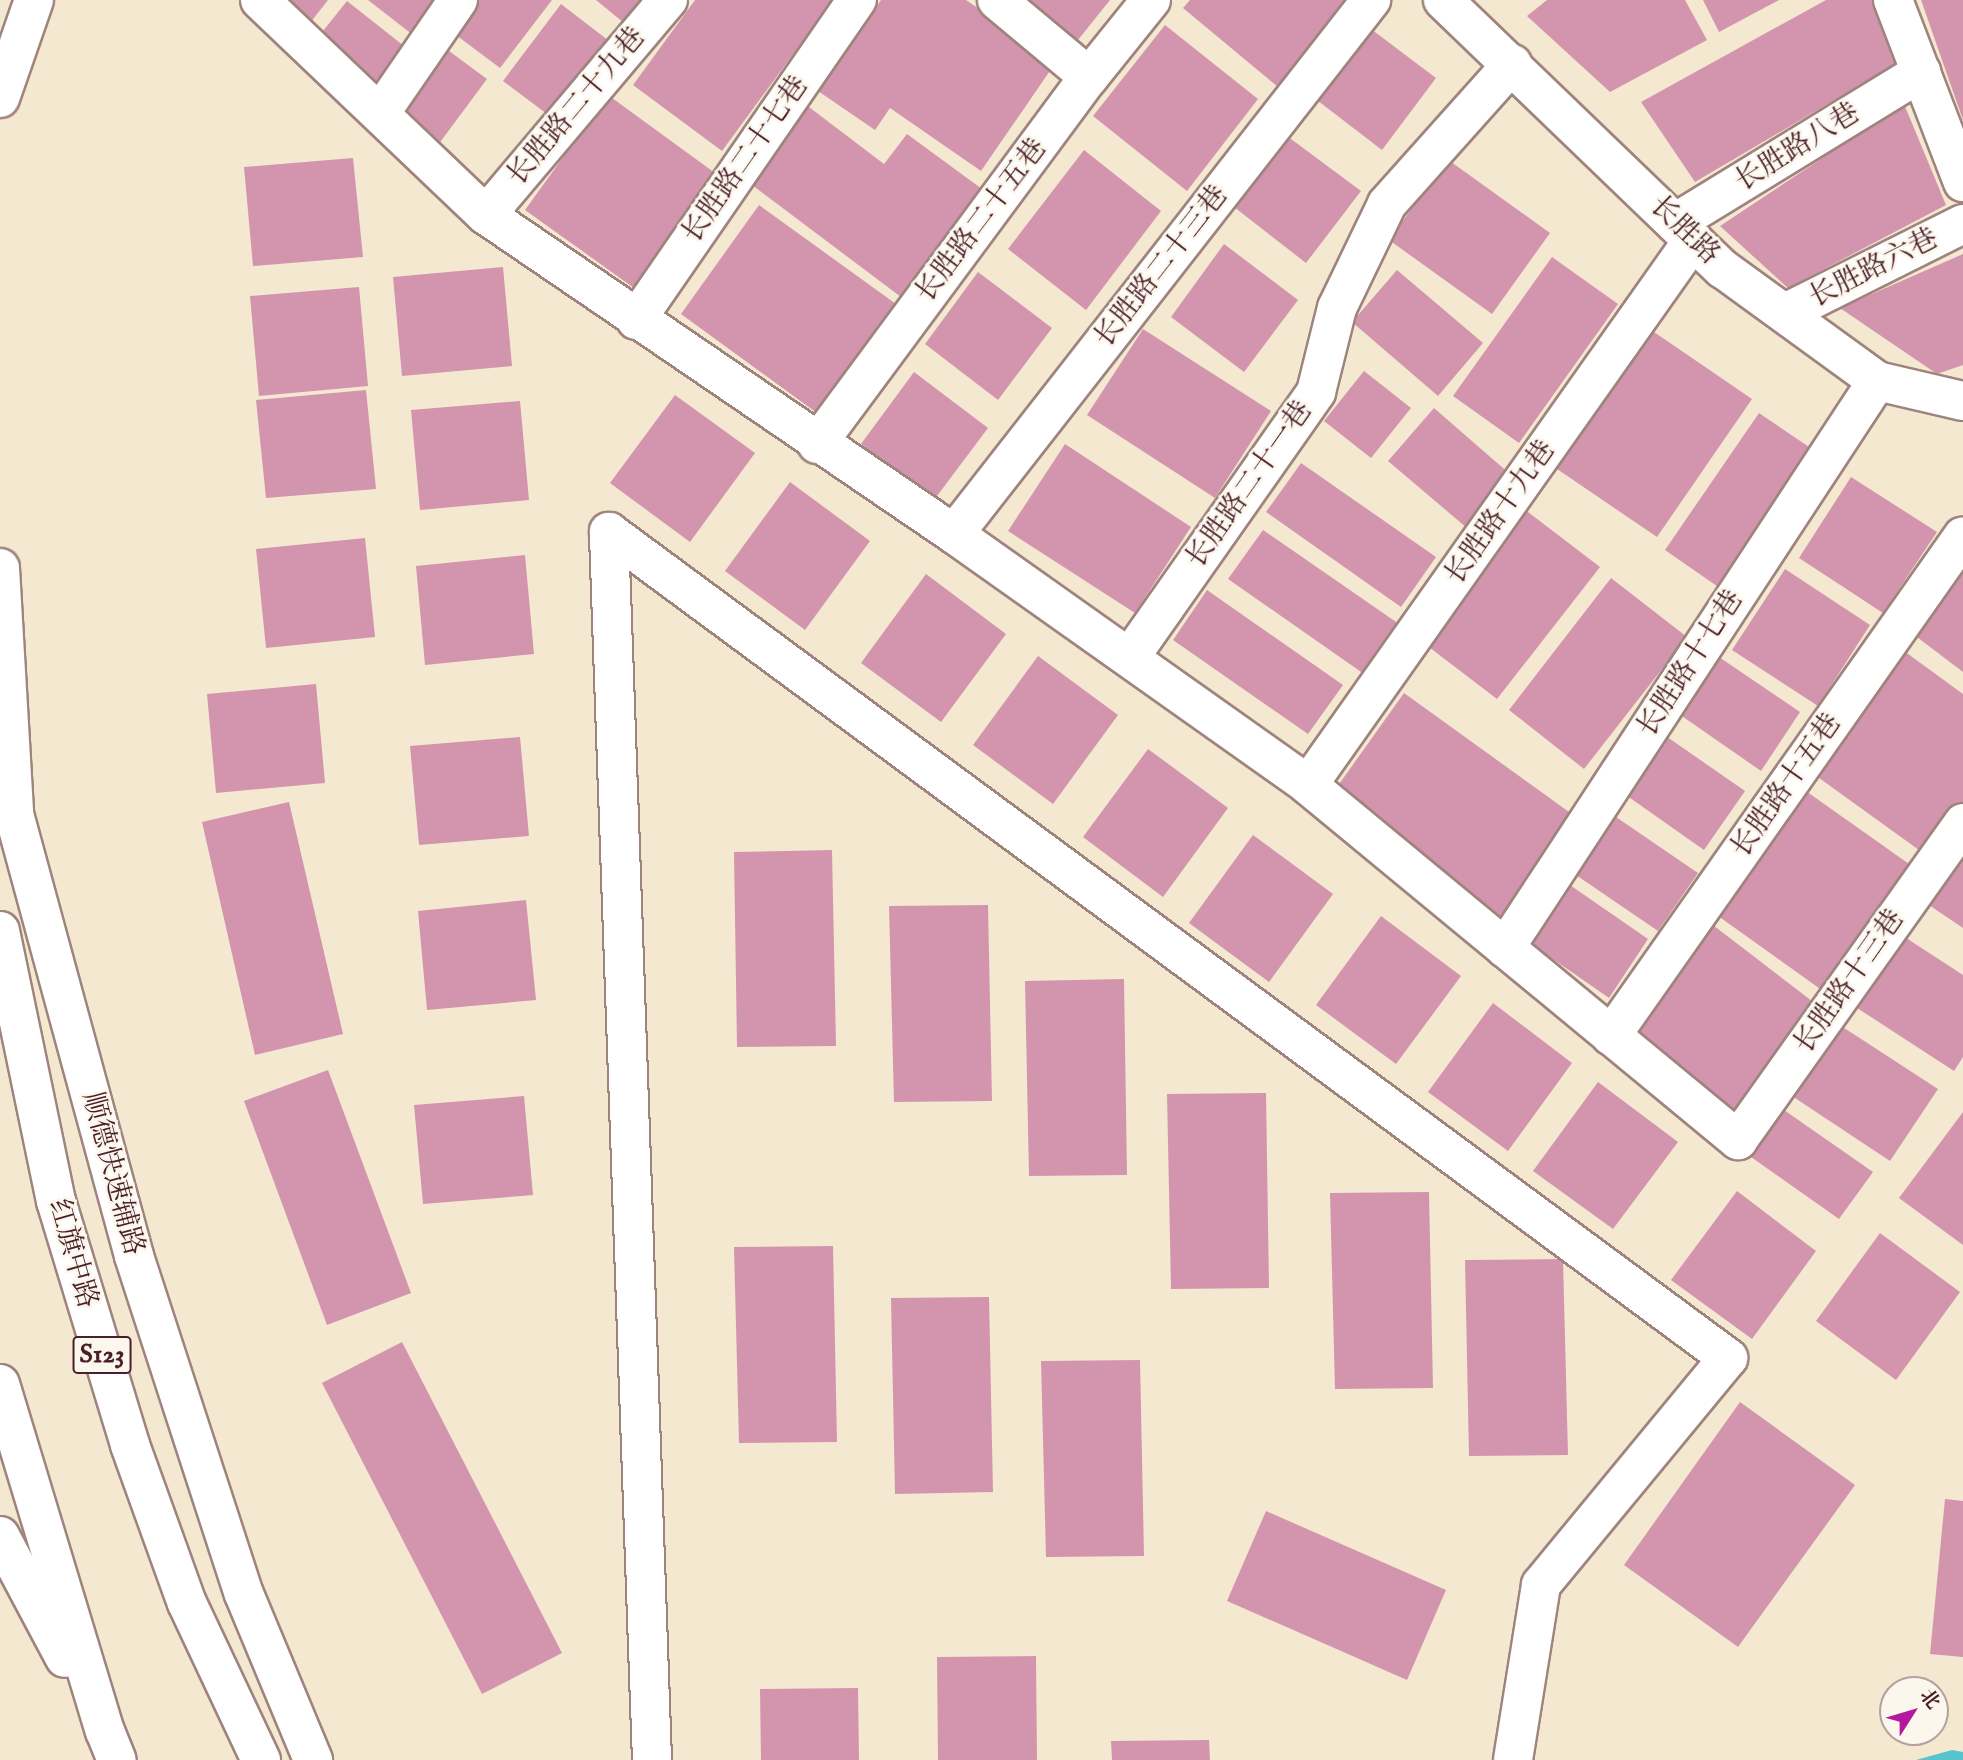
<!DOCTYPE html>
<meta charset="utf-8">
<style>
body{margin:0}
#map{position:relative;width:1963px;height:1760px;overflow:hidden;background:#f4e8d0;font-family:"IM FELL English","Noto Serif SC",serif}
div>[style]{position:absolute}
.water>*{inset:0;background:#57c4cd}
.building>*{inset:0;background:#d395ae}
.roads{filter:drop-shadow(2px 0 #9f847e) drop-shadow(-2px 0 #9f847e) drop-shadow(0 2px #9f847e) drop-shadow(0 -2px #9f847e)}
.minor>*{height:38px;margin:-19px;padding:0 19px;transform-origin:19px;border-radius:19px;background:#fff}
.major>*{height:38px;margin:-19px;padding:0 19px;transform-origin:19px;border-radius:19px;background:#fff}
.highway>*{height:38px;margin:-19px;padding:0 19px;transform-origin:19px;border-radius:19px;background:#fff}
span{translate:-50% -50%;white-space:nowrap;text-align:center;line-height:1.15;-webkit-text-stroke:5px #fbf7ec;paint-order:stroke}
.shield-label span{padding:2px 5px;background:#fbf7ec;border:2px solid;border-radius:5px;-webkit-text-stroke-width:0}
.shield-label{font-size:26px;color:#4a1f2b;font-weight:700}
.street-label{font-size:28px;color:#4a1f2b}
.north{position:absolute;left:1879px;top:1676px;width:70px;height:70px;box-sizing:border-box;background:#fbf7ec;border:2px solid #b4a19f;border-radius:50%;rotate:53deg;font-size:19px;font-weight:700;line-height:28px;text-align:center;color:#4a1f2b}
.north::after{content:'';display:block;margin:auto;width:24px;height:32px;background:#b5179e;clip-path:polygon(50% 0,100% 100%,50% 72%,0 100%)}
</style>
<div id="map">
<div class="water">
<div style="clip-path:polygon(1952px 1750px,1963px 1752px,1963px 1760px,1916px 1760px)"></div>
</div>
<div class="building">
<div style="clip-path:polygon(282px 0,328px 0,310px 23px)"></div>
<div style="clip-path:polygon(368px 0,441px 0,413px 35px)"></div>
<div style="clip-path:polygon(470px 0,552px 0,500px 68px,448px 29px)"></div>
<div style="clip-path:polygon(596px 0,643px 0,624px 23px)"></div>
<div style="clip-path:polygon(695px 0,833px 0,722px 151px,633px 85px)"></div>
<div style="clip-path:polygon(881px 0,966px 0,1056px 62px,981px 171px,890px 108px,875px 130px,818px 91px)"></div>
<div style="clip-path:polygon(1028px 0,1110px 0,1078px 40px)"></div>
<div style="clip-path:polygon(1190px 0,1350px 0,1278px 87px,1183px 8px)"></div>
<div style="clip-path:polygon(1547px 0,1685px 0,1707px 40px,1610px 92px,1527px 16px)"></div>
<div style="clip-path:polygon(1703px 0,1779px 0,1719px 32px)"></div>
<div style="clip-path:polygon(1826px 0,1877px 0,1899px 62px,1695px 182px,1641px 102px)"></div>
<div style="clip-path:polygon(1921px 0,1963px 0,1963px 120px)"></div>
<div style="clip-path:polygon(347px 1px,404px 46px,376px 82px,319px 36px)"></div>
<div style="clip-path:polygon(561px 4px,613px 44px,555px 120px,503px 81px)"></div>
<div style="clip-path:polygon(1363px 23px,1436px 78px,1382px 150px,1309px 94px)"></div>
<div style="clip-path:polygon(1165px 25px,1258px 99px,1187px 191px,1093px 116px)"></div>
<div style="clip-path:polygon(441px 45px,487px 79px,435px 149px,390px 115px)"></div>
<div style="clip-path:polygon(608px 95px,715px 173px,634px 288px,525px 210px)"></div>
<div style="clip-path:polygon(805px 104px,884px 164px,907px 134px,982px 189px,901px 297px,748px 182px)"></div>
<div style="clip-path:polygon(1904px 104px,1946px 205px,1788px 288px,1720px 226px)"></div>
<div style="clip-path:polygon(1287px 136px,1361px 191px,1306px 263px,1234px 207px)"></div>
<div style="clip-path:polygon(1084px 150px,1161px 211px,1086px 310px,1008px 249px)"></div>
<div style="clip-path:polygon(353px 158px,363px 257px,253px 266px,244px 167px)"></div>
<div style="clip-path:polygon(1447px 159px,1550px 233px,1492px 314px,1389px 240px)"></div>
<div style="clip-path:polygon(759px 205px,896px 304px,817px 413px,681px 314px)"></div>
<div style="clip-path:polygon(1224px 244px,1298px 300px,1244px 372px,1171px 317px)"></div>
<div style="clip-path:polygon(1963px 254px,1963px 365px,1937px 374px,1840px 308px)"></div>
<div style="clip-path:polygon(1552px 257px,1618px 304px,1519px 443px,1453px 396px)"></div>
<div style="clip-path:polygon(503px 267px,512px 366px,402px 376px,393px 277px)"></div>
<div style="clip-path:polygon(1397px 270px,1483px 343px,1438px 396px,1352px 322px)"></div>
<div style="clip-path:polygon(978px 272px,1052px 328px,998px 400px,925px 344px)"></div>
<div style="clip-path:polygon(359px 287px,368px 386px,259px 396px,250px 296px)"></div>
<div style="clip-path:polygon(1143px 329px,1271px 411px,1215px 498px,1087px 415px)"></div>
<div style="clip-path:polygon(1651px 330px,1752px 399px,1657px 537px,1557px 469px)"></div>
<div style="clip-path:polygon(1364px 371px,1411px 408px,1371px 458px,1324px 421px)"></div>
<div style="clip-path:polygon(914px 372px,988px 428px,934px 500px,861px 444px)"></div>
<div style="clip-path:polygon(366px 390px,376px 489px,266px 498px,256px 400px)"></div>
<div style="clip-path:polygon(675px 395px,755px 453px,690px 542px,610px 483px)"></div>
<div style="clip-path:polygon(520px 401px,529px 500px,420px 510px,411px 410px)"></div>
<div style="clip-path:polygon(1434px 408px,1519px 482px,1474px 534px,1388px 461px)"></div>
<div style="clip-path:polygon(1759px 413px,1818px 453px,1724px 591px,1665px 550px)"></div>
<div style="clip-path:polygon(1065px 444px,1191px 527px,1135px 613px,1008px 531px)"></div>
<div style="clip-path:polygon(1301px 463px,1436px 557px,1401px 607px,1266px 512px)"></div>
<div style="clip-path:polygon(1851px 477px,1937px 532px,1883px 613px,1799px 558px)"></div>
<div style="clip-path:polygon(790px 482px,870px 541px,805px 630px,725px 571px)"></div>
<div style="clip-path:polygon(1524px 509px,1600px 567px,1497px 699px,1421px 641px)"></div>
<div style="clip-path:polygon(1263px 530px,1399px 624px,1364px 674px,1228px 579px)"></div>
<div style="clip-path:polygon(365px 538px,375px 637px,266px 648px,256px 549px)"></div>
<div style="clip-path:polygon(525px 555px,534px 654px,425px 665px,416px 566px)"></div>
<div style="clip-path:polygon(1785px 569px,1870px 625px,1818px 706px,1732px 650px)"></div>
<div style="clip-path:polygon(1956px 569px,1963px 574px,1963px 672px,1909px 631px)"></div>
<div style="clip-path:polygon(926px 574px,1006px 634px,941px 722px,861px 663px)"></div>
<div style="clip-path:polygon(1611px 578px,1687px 637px,1584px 769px,1509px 710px)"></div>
<div style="clip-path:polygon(1207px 590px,1343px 685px,1308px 734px,1173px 640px)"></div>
<div style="clip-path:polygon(1904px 651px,1963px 694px,1963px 812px,1930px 858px,1815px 775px)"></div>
<div style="clip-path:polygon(1038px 656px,1118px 715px,1053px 804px,973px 745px)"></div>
<div style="clip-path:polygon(1719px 657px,1800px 712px,1761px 771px,1679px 714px)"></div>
<div style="clip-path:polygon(316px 684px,325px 783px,216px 793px,207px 694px)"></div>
<div style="clip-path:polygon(1404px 693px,1576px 817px,1504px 919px,1332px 794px)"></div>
<div style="clip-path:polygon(1663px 734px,1745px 791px,1704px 850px,1623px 793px)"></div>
<div style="clip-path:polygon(520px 737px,529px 836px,419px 845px,410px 746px)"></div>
<div style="clip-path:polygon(1148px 749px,1228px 808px,1163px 897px,1083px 837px)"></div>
<div style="clip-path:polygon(1803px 789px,1919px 871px,1830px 996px,1714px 913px)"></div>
<div style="clip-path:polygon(289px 802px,343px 1034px,255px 1055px,202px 822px)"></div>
<div style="clip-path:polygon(1616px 817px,1698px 873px,1658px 931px,1576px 875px)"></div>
<div style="clip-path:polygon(1253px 835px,1333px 894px,1269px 982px,1189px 923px)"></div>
<div style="clip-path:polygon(1963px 846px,1963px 928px,1926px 903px)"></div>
<div style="clip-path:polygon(832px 850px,836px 1046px,737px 1047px,734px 852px)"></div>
<div style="clip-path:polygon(1567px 883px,1648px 939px,1609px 998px,1527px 941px)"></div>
<div style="clip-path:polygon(526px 900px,536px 1000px,427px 1010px,418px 911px)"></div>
<div style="clip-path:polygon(988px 905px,992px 1101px,894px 1102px,889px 906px)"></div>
<div style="clip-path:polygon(1381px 916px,1461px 976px,1396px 1064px,1316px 1005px)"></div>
<div style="clip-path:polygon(1709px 922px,1821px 1008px,1735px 1121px,1622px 1036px)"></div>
<div style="clip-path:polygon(1897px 932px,1963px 975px,1963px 1057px,1954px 1071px,1851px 1004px)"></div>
<div style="clip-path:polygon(1124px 979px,1127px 1175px,1029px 1176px,1025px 981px)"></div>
<div style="clip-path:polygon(1493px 1003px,1572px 1063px,1508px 1151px,1428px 1092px)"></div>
<div style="clip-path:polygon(1835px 1022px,1938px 1089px,1890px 1161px,1789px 1094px)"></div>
<div style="clip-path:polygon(328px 1070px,411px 1293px,327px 1325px,244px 1101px)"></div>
<div style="clip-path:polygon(1598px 1082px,1678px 1142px,1613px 1229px,1533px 1171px)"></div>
<div style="clip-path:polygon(1266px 1093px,1269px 1288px,1171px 1289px,1167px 1094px)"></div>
<div style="clip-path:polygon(524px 1096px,533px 1195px,423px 1204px,414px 1105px)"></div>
<div style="clip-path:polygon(1784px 1110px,1873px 1172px,1839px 1219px,1751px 1157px)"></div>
<div style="clip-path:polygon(1963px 1112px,1963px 1245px,1899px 1198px)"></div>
<div style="clip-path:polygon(1737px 1191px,1816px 1251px,1752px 1339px,1671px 1280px)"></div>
<div style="clip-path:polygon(1429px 1192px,1433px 1388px,1335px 1389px,1330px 1193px)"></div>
<div style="clip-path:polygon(1880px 1233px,1960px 1292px,1896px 1380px,1816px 1321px)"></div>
<div style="clip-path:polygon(833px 1246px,837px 1442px,739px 1443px,734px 1247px)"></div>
<div style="clip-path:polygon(1563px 1259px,1568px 1455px,1469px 1456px,1465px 1260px)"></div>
<div style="clip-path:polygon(989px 1297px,993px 1492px,895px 1494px,891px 1298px)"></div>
<div style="clip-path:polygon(402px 1342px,562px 1653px,482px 1694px,322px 1383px)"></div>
<div style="clip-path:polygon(1140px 1360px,1144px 1556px,1046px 1557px,1041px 1361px)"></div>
<div style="clip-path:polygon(1740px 1402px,1855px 1485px,1738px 1647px,1624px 1565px)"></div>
<div style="clip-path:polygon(1945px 1499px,1963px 1501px,1963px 1657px,1930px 1654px)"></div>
<div style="clip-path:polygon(1266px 1511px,1446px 1590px,1407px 1680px,1227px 1601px)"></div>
<div style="clip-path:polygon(1036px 1656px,1037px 1760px,938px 1760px,937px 1657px)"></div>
<div style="clip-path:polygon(858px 1688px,859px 1760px,761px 1760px,760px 1689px)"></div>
<div style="clip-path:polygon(1209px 1740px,1210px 1760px,1112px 1760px,1111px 1741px)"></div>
</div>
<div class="roads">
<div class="minor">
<div style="left:260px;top:0;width:312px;rotate:43.6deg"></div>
<div style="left:486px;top:215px;width:566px;rotate:34.28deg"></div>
<div style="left:954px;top:534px;width:434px;rotate:35.3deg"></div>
<div style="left:1308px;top:785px;width:558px;rotate:39.54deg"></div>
<div style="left:1738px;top:1140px;width:389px;rotate:-54.6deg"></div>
<div style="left:997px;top:0;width:120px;rotate:39.9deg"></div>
<div style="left:1443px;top:0;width:388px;rotate:43.9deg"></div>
<div style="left:1723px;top:269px;width:190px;rotate:36deg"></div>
<div style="left:1877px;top:381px;width:88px;rotate:13.1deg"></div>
<div style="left:1893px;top:0;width:195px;rotate:69deg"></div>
<div style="left:381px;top:112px;width:136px;rotate:-55.5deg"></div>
<div style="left:486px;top:215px;width:282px;rotate:-49.8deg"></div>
<div style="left:1675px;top:223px;width:289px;rotate:-31.5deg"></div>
<div style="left:1785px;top:313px;width:199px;rotate:-26.6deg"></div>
<div style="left:636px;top:320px;width:389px;rotate:-55.4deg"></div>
<div style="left:817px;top:444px;width:457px;rotate:-53.5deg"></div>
<div style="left:1089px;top:77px;width:99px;rotate:-51.2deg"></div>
<div style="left:954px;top:534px;width:678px;rotate:-52.01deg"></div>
<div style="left:1130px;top:657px;width:324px;rotate:-54.9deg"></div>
<div style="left:1316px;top:392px;width:87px;rotate:-76deg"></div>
<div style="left:1337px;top:308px;width:115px;rotate:-64.3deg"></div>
<div style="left:1387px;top:204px;width:188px;rotate:-48.2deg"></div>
<div style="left:1308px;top:785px;width:667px;rotate:-54.76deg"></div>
<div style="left:1505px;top:948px;width:678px;rotate:-56.73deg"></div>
<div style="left:1611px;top:1036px;width:611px;rotate:-54.85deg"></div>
<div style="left:652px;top:1760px;width:1229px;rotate:-92.01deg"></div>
<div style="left:609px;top:532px;width:1391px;rotate:36.43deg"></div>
<div style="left:1728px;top:1358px;width:294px;rotate:129.5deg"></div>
<div style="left:1541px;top:1585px;width:177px;rotate:99.1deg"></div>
</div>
<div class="major">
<div style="left:0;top:98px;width:104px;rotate:-70.9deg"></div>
<div style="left:0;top:568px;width:246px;rotate:86.7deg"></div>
<div style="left:14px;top:814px;width:458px;rotate:74.8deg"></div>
<div style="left:134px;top:1256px;width:355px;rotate:72deg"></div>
<div style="left:244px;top:1594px;width:180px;rotate:67.4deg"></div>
</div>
<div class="highway">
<div style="left:0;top:931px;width:276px;rotate:78.3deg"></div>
<div style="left:56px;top:1201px;width:255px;rotate:73.1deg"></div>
<div style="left:130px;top:1445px;width:168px;rotate:70.2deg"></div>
<div style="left:187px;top:1603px;width:174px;rotate:64.8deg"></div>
<div style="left:0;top:1384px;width:363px;rotate:73.2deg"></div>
<div style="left:105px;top:1731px;width:31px;rotate:68deg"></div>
<div style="left:0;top:1536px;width:138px;rotate:62deg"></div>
</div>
</div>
<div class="shield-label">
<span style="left:102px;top:1355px">S123</span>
</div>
<div class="street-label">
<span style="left:577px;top:107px;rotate:-50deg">长胜路二十九巷</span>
<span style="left:1798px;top:148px;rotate:-32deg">长胜路八巷</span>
<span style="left:746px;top:160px;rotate:-55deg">长胜路二十七巷</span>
<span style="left:982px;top:221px;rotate:-53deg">长胜路二十五巷</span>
<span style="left:1684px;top:231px;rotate:44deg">长胜路</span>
<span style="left:1162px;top:267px;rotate:-52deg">长胜路二十三巷</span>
<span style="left:1874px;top:269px;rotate:-27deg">长胜路六巷</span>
<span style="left:1250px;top:485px;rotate:-55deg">长胜路二十一巷</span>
<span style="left:1501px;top:513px;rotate:-55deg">长胜路十九巷</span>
<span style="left:1691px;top:664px;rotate:-57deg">长胜路十七巷</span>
<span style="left:1787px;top:786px;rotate:-55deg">长胜路十五巷</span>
<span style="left:1850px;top:982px;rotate:-55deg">长胜路十三巷</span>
<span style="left:112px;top:1174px;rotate:75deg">顺德快速辅路</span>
<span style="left:72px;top:1254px;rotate:74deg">红旗中路</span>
</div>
<div class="north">北</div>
</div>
